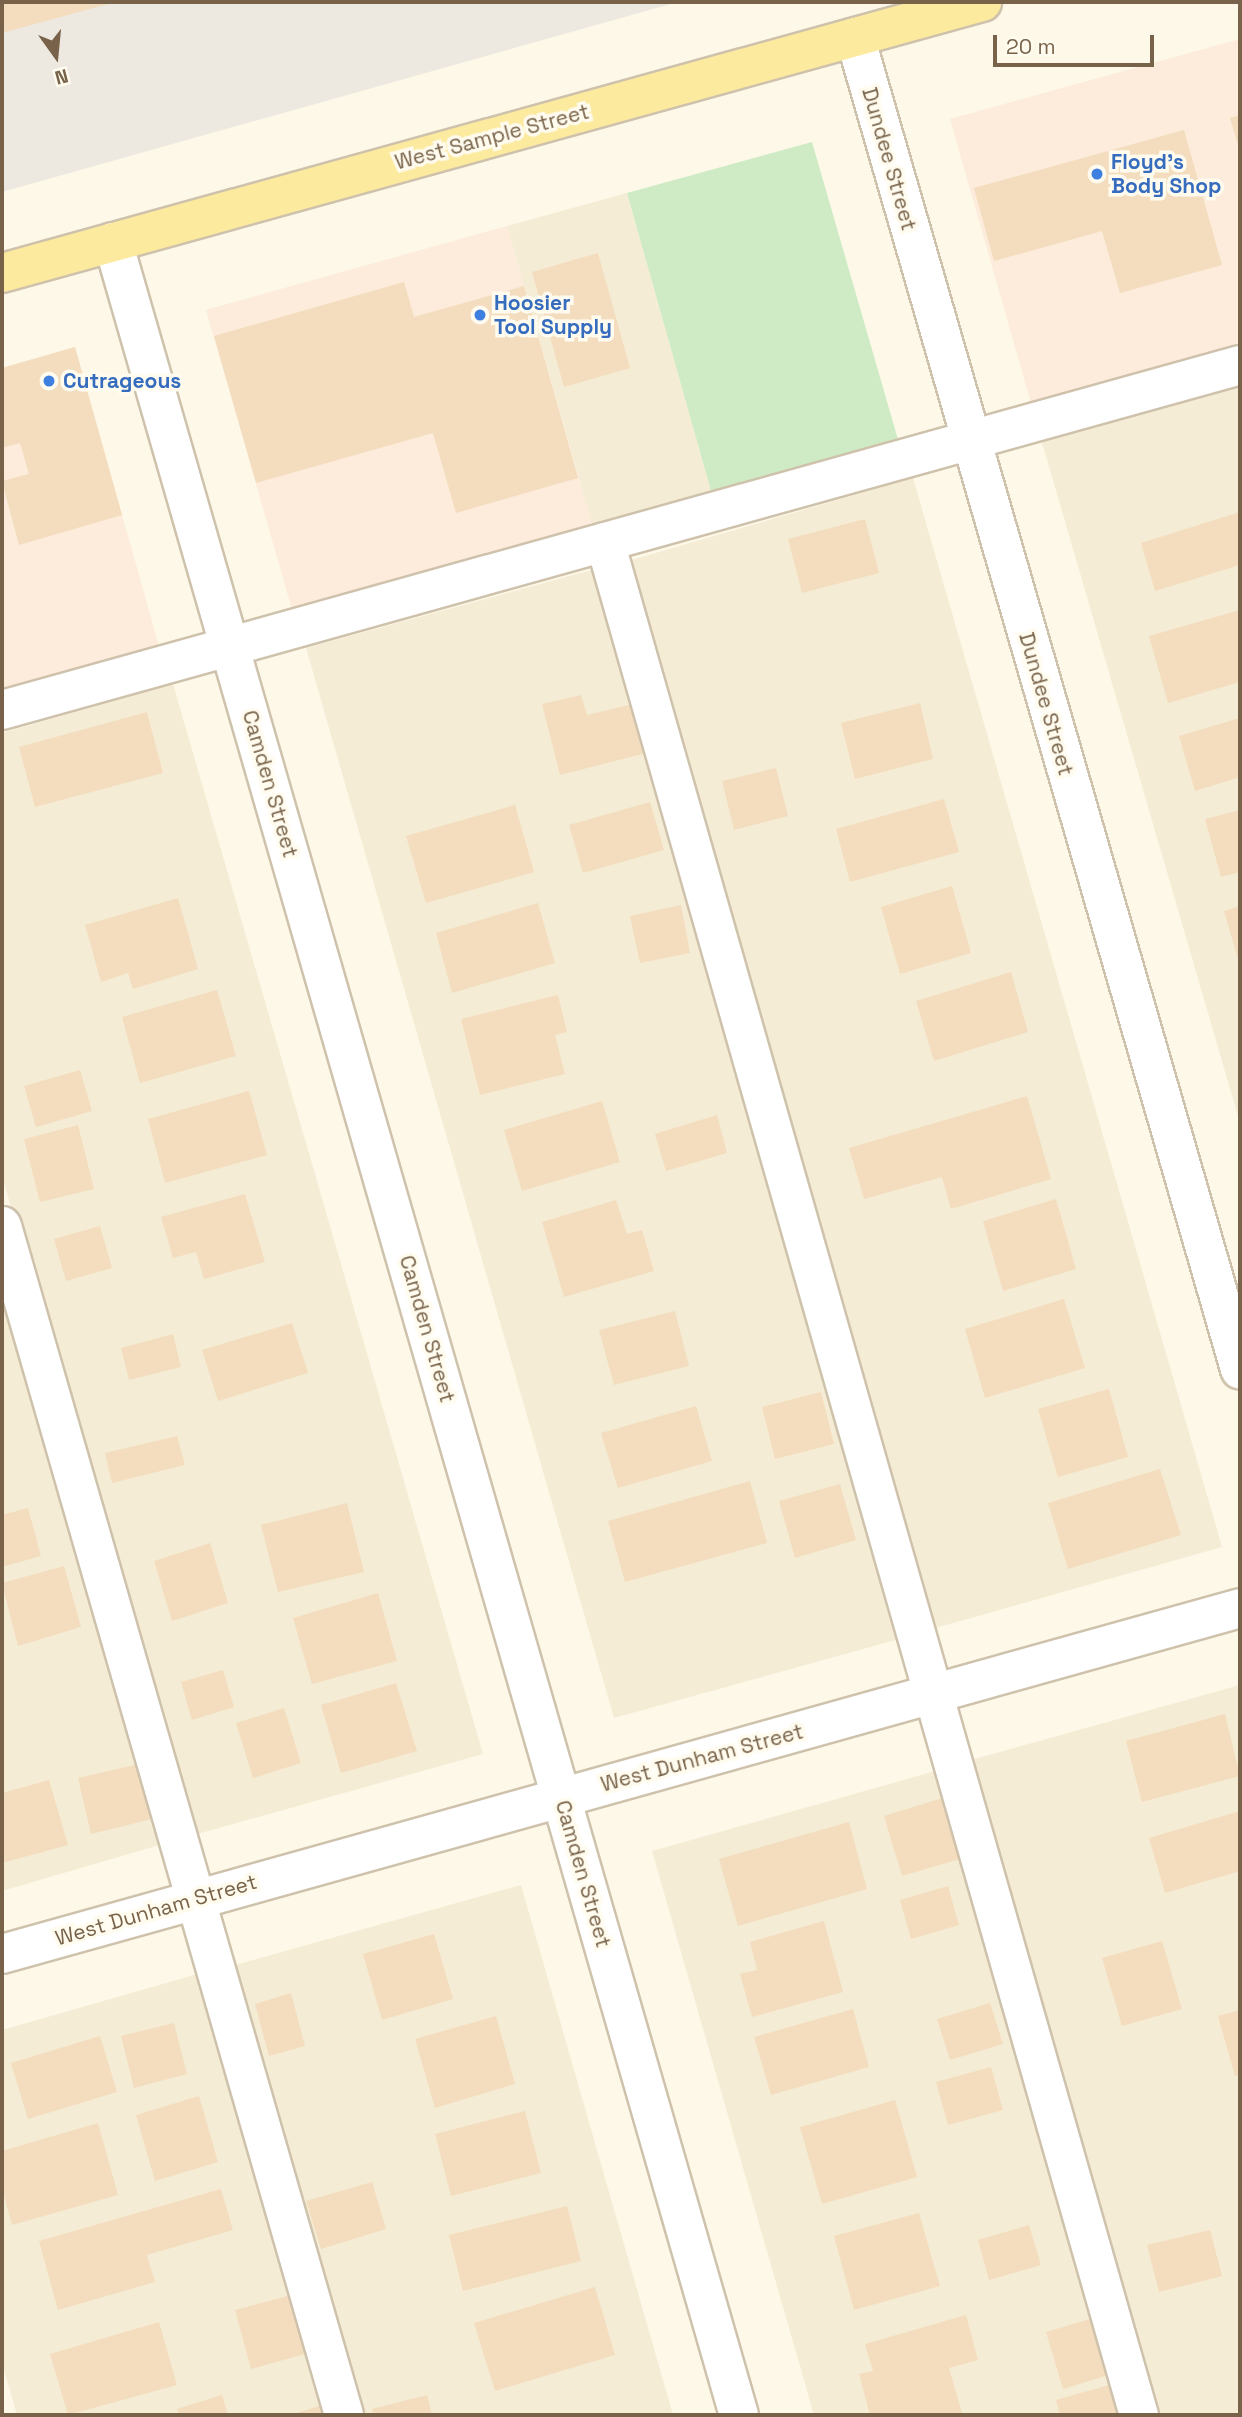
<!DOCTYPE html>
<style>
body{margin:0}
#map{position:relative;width:1242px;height:2417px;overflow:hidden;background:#fdf8e7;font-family:"Space Grotesk",sans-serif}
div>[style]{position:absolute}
.residential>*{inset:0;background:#f5ecd5}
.commercial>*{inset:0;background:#fdebdb}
.industrial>*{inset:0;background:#ede9e1}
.green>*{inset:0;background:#ceebc5}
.building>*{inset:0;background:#f3ddbe}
.roads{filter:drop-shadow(2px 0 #cfc2ac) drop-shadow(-2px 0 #cfc2ac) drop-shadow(0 2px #cfc2ac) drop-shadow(0 -2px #cfc2ac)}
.minor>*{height:38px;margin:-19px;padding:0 19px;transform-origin:19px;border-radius:19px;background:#fff}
.major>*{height:38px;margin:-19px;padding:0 19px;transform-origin:19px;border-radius:19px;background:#fcea9f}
.dots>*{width:19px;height:19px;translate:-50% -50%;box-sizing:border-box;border:4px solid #fffbee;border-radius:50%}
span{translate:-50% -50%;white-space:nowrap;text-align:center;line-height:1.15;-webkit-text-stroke:7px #fffbee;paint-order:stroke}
.street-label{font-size:21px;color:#78634a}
.shop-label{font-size:21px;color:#366cbe;font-weight:700}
.left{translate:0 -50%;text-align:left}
.frame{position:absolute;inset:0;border:4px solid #78634a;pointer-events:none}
.north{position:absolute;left:21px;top:21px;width:70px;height:70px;-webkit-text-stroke:5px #fffbee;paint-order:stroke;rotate:165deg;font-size:19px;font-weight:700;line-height:28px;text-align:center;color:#78634a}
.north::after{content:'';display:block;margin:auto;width:24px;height:32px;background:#78634a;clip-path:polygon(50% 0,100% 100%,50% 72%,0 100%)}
.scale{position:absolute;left:993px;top:35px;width:161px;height:32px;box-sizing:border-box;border:4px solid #78634a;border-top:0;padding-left:9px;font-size:21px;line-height:24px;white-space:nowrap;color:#78634a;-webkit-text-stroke:5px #fffbee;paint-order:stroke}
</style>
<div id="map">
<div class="residential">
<div style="clip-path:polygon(627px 193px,713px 498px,594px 532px,507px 226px)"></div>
<div style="clip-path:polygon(1240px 385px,1240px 1123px,1041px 439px)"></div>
<div style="clip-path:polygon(913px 478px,1222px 1547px,932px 1629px,628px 561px)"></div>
<div style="clip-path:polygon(595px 569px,899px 1639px,614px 1718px,306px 648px)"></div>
<div style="clip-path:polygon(173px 684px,483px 1754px,194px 1835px,2px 1176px,2px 733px)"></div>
<div style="clip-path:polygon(2px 1278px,163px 1844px,2px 1891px)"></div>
<div style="clip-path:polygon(1240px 1685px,1240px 2415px,1160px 2415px,971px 1760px)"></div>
<div style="clip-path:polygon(939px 1770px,1125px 2415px,814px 2415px,652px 1851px)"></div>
<div style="clip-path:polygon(521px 1885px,673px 2415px,362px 2415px,232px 1966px)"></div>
<div style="clip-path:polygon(201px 1973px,328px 2415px,17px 2415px,2px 2363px,2px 2030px)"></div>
</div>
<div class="commercial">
<div style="clip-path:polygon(1240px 39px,1240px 351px,1033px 410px,950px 119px)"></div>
<div style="clip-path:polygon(507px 226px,594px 532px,294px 616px,206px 310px)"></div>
<div style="clip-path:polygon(75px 347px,160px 650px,2px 693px,2px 368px)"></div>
</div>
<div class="industrial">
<div style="clip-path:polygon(2px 2px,678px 2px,2px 192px)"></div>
</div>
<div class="green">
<div style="clip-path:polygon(812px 142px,899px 443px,713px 498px,627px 193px)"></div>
</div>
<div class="building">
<div style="clip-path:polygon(2px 2px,112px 2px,112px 3px,2px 33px)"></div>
<div style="clip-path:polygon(1240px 115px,1240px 151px,1230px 118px)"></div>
<div style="clip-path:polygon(1184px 130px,1222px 265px,1120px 293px,1102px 231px,994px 261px,974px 188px)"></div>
<div style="clip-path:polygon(598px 253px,630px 368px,564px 387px,532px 272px)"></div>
<div style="clip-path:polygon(404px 282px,414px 317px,524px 286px,578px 478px,456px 513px,433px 433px,256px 483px,214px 336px)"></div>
<div style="clip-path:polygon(75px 347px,122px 515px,19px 545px,2px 481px,29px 474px,20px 443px,2px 448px,2px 368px)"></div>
<div style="clip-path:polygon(1240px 512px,1240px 565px,1155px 591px,1141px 543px)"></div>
<div style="clip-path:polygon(865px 519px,879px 573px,802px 593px,788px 539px)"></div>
<div style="clip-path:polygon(1240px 610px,1240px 682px,1168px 703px,1149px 636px)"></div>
<div style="clip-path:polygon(581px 695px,587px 715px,633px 704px,646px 753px,560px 775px,542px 704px)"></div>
<div style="clip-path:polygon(920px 703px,933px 759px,855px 779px,841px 723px)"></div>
<div style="clip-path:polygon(147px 712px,163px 773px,35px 807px,19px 747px)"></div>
<div style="clip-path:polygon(1240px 718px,1240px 777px,1195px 791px,1179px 736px)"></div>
<div style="clip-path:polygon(776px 768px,788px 816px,734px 830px,722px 781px)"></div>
<div style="clip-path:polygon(944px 799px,959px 852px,850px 882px,836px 829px)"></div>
<div style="clip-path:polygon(650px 802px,664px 850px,583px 873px,569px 825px)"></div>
<div style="clip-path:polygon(515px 805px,534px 872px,426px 903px,406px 836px)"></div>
<div style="clip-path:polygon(1240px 810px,1240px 872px,1221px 877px,1205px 819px)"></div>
<div style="clip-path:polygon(952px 886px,971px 953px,900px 974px,881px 907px)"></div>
<div style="clip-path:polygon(178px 898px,198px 969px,133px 989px,128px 973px,101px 982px,85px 925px)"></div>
<div style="clip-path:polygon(538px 903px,555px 963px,452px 993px,436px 933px)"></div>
<div style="clip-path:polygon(681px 905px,690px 953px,640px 963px,630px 916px)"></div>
<div style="clip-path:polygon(1240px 906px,1240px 966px,1224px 911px)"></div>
<div style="clip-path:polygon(1011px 972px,1028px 1032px,934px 1061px,916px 1001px)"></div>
<div style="clip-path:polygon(217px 990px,236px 1056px,140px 1083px,122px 1017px)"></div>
<div style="clip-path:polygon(558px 995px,567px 1032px,555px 1035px,565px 1074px,480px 1095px,461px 1019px)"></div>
<div style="clip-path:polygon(80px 1070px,92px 1111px,36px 1127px,24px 1086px)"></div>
<div style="clip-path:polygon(249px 1091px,267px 1155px,165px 1183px,148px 1119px)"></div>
<div style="clip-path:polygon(1027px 1096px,1051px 1179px,951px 1209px,942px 1177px,864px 1199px,849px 1148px)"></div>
<div style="clip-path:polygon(602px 1101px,620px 1162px,522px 1191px,504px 1130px)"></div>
<div style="clip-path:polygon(717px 1115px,727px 1153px,666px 1171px,655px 1134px)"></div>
<div style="clip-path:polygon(78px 1125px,94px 1189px,40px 1202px,24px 1139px)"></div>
<div style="clip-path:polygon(245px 1194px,265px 1262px,204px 1279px,196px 1252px,173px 1258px,161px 1217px)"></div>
<div style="clip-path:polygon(1056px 1199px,1076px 1269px,1003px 1291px,983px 1221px)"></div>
<div style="clip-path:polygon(616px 1200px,627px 1234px,642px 1230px,654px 1271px,564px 1297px,542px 1222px)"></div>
<div style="clip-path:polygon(100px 1226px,112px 1268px,66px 1281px,54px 1239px)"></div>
<div style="clip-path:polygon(1064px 1299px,1085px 1368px,985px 1398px,965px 1329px)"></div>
<div style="clip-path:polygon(675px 1311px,689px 1366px,614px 1385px,599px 1330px)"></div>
<div style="clip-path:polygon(292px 1323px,308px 1373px,218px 1401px,202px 1350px)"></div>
<div style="clip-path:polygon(173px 1334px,181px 1367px,129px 1380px,121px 1348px)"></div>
<div style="clip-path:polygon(1109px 1389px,1128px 1457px,1058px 1477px,1038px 1409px)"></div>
<div style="clip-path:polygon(821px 1392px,834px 1444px,775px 1459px,762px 1407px)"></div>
<div style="clip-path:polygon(696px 1406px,712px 1461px,618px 1488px,601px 1433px)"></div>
<div style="clip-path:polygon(177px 1436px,185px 1465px,112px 1483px,105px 1453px)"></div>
<div style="clip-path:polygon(1160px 1469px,1181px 1535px,1068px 1569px,1048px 1503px)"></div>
<div style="clip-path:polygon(750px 1481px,767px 1543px,625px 1582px,608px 1521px)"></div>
<div style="clip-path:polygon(840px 1484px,856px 1540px,795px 1558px,779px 1501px)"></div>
<div style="clip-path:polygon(347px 1503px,364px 1572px,278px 1592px,261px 1525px)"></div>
<div style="clip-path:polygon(28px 1508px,41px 1556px,2px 1567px,2px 1515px)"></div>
<div style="clip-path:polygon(210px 1543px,228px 1603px,172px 1621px,154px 1561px)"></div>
<div style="clip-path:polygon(64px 1566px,81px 1627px,18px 1646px,2px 1583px)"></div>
<div style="clip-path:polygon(378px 1593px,397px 1661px,312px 1684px,293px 1618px)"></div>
<div style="clip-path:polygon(223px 1670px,234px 1707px,192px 1720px,181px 1682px)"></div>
<div style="clip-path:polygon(396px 1683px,417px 1751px,341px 1773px,321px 1705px)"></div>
<div style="clip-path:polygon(284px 1708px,301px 1763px,253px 1778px,236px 1723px)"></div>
<div style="clip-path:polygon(1225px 1714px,1240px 1776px,1142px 1802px,1126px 1741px)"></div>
<div style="clip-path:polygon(139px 1764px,152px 1819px,91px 1834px,78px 1778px)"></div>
<div style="clip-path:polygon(49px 1780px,68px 1845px,2px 1863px,2px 1793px)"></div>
<div style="clip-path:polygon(949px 1796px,967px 1857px,902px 1876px,884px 1816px)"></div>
<div style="clip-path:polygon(1240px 1811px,1240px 1871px,1165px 1893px,1149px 1838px)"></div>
<div style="clip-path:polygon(849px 1822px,867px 1889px,738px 1926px,719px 1859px)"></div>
<div style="clip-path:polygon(948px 1886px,959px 1925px,911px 1939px,900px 1900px)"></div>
<div style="clip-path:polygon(824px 1921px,843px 1992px,752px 2017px,740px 1974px,757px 1970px,750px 1942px)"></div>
<div style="clip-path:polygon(434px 1934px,453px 1999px,382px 2020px,363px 1954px)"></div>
<div style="clip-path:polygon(1162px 1941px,1182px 2009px,1122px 2026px,1102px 1958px)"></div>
<div style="clip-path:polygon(291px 1993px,305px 2046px,269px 2056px,255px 2004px)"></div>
<div style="clip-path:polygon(990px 2003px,1003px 2044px,950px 2060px,937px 2019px)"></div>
<div style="clip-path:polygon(853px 2009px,869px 2067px,771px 2095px,754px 2037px)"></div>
<div style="clip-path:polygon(1240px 2010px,1240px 2075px,1235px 2076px,1218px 2016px)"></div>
<div style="clip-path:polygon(496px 2016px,515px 2084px,435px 2108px,415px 2039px)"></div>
<div style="clip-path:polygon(174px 2023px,187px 2074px,134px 2088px,121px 2036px)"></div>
<div style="clip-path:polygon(100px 2036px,117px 2092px,28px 2119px,11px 2063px)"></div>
<div style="clip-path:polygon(991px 2067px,1003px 2110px,948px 2125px,936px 2082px)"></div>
<div style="clip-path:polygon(199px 2096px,218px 2162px,155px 2181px,136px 2115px)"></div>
<div style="clip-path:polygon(895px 2100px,917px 2177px,822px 2204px,800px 2127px)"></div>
<div style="clip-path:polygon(525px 2111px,541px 2173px,451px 2196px,435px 2134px)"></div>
<div style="clip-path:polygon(98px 2123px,118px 2195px,12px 2225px,2px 2188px,2px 2151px)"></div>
<div style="clip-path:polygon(372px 2182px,386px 2229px,321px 2249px,306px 2201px)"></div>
<div style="clip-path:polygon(221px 2189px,233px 2230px,147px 2255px,155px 2282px,58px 2310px,39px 2241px)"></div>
<div style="clip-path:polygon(567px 2206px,581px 2261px,463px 2291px,449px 2235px)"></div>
<div style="clip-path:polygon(919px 2213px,940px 2286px,854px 2310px,834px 2236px)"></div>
<div style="clip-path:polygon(1029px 2225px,1041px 2265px,989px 2280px,978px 2240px)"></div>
<div style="clip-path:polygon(1210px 2230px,1222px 2276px,1159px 2292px,1147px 2245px)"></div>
<div style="clip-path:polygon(595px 2287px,615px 2355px,495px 2391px,474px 2323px)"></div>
<div style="clip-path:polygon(295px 2294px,312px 2352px,251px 2369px,235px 2310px)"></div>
<div style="clip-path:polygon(966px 2315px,978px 2360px,949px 2368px,962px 2413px,870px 2415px,859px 2374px,873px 2371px,865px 2344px)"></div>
<div style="clip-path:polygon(1097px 2317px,1115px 2373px,1063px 2389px,1046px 2332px)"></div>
<div style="clip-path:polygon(159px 2322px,177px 2385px,68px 2415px,50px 2354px)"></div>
<div style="clip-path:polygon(1116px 2383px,1125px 2415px,1060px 2415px,1056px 2400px)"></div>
<div style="clip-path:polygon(222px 2395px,228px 2415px,179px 2415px,177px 2409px)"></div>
<div style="clip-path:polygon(427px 2395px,432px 2415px,374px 2415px,372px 2409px)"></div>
<div style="clip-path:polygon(326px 2404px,330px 2415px,290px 2415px)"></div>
</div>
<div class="roads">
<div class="minor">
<div style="left:855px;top:37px;width:1387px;rotate:73.88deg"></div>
<div style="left:113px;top:242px;width:2261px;rotate:73.93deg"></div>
<div style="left:605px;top:542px;width:1948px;rotate:74.09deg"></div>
<div style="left:2px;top:710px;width:1285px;rotate:-15.57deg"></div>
<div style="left:2px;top:1226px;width:1237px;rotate:73.95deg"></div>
<div style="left:2px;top:1954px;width:1285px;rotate:-15.61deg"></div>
</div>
<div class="major">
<div style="left:2px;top:273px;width:1017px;rotate:-15.46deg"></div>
</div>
</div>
<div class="dots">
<div style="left:1097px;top:174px;background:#3f7fe0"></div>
<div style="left:480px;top:315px;background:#3f7fe0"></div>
<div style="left:49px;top:381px;background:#3f7fe0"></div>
</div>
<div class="street-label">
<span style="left:492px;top:137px;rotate:-15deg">West Sample Street</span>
<span style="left:889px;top:159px;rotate:74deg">Dundee Street</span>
<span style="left:1046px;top:704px;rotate:74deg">Dundee Street</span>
<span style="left:270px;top:784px;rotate:74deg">Camden Street</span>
<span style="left:427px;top:1329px;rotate:74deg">Camden Street</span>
<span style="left:702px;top:1758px;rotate:-15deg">West Dunham Street</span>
<span style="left:583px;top:1874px;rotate:74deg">Camden Street</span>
<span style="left:156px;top:1910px;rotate:-16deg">West Dunham Street</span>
</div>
<div class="shop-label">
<span class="left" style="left:1111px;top:174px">Floyd's<br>Body Shop</span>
<span class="left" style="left:494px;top:315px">Hoosier<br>Tool Supply</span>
<span class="left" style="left:63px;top:381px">Cutrageous</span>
</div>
<div class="frame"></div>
<div class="north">N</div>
<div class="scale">20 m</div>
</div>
